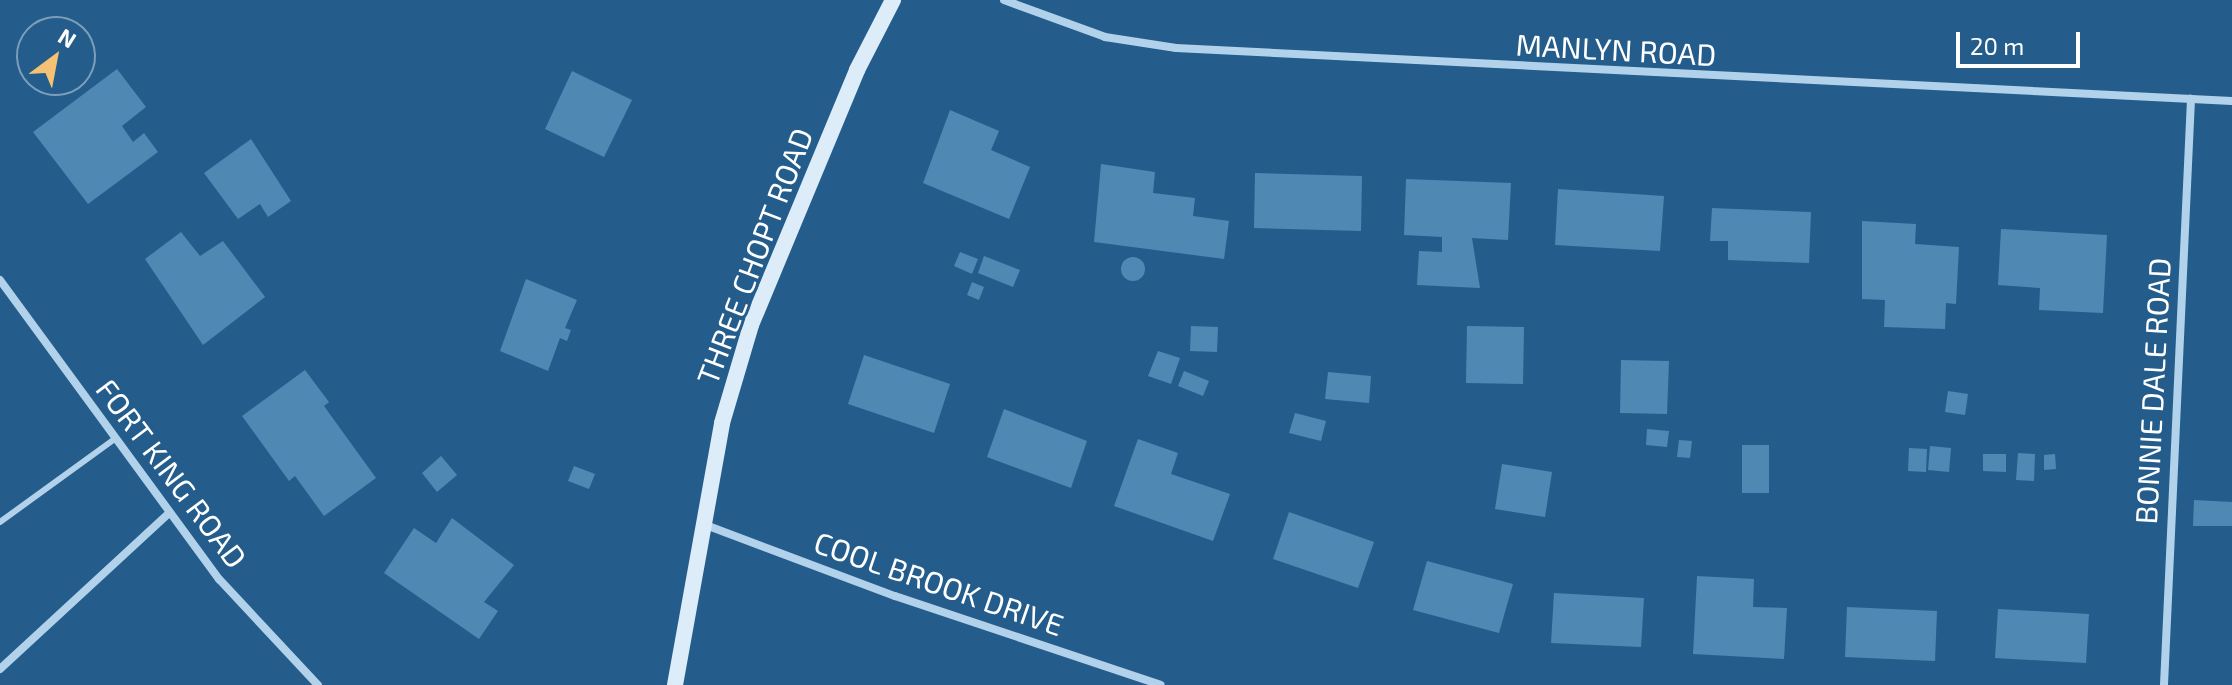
<!DOCTYPE html>
<style>
body{margin:0}
#map{position:relative;width:2232px;height:685px;overflow:hidden;background:#245d8b;font-family:"Exo 2",sans-serif}
div>[style]{position:absolute}
.building>*{inset:0;background:#5088b4}
.round{border-radius:50%}
.service>*{height:6px;margin:-3px;padding:0 3px;transform-origin:3px;border-radius:3px;background:#b1d2ea}
.minor>*{height:8px;margin:-4px;padding:0 4px;transform-origin:4px;border-radius:4px;background:#b1d2ea}
.secondary>*{height:16px;margin:-8px;padding:0 8px;transform-origin:8px;border-radius:8px;background:#dcecf8}
span{translate:-50% -50%;white-space:nowrap;text-align:center;line-height:1.15;-webkit-text-stroke:6px #245d8b;paint-order:stroke}
.street-label{font-size:30px;color:#fff}
.north{position:absolute;left:16px;top:16px;width:80px;height:80px;box-sizing:border-box;background:#245d8b;border:2px solid #7c9eb9;border-radius:50%;rotate:32deg;font-size:22px;font-weight:700;line-height:32px;text-align:center;color:#fff}
.north::after{content:'';display:block;margin:auto;width:28px;height:36px;background:#f5c175;clip-path:polygon(50% 0,100% 100%,50% 72%,0 100%)}
.scale{position:absolute;left:1956px;top:32px;width:124px;height:36px;box-sizing:border-box;border:4px solid #fff;border-top:0;padding-left:10px;font-size:24px;line-height:28px;white-space:nowrap;color:#fff;-webkit-text-stroke:6px #245d8b;paint-order:stroke}
</style>
<div id="map">
<div class="building">
<div style="clip-path:polygon(117px 69px,146px 107px,122px 126px,133px 142px,144px 133px,158px 152px,88px 204px,33px 132px)"></div>
<div style="clip-path:polygon(572px 71px,632px 100px,604px 157px,545px 129px)"></div>
<div style="clip-path:polygon(950px 110px,999px 131px,991px 150px,1030px 167px,1009px 219px,923px 183px)"></div>
<div style="clip-path:polygon(251px 139px,291px 201px,268px 217px,260px 204px,238px 219px,204px 173px)"></div>
<div style="clip-path:polygon(1101px 164px,1155px 172px,1153px 193px,1195px 198px,1193px 216px,1229px 221px,1224px 259px,1094px 242px)"></div>
<div style="clip-path:polygon(1255px 173px,1362px 176px,1361px 231px,1254px 228px)"></div>
<div style="clip-path:polygon(1406px 179px,1511px 183px,1508px 240px,1472px 238px,1480px 288px,1417px 285px,1419px 251px,1442px 252px,1442px 237px,1404px 235px)"></div>
<div style="clip-path:polygon(1558px 189px,1664px 196px,1660px 251px,1555px 245px)"></div>
<div style="clip-path:polygon(1712px 208px,1811px 212px,1809px 263px,1728px 260px,1728px 241px,1710px 241px)"></div>
<div style="clip-path:polygon(1862px 221px,1916px 224px,1915px 244px,1959px 247px,1956px 304px,1946px 303px,1945px 329px,1884px 327px,1885px 300px,1862px 299px)"></div>
<div style="clip-path:polygon(2001px 229px,2107px 235px,2103px 313px,2039px 310px,2040px 288px,1998px 285px)"></div>
<div style="clip-path:polygon(181px 232px,200px 256px,223px 241px,265px 297px,203px 345px,145px 259px)"></div>
<div style="clip-path:polygon(960px 252px,978px 259px,972px 274px,954px 266px)"></div>
<div style="clip-path:polygon(984px 256px,1020px 270px,1013px 287px,978px 273px)"></div>
<div class="round" style="left:1121px;top:257px;width:24px;height:24px"></div>
<div style="clip-path:polygon(526px 279px,577px 300px,565px 328px,571px 330px,567px 341px,560px 338px,548px 371px,500px 351px)"></div>
<div style="clip-path:polygon(972px 282px,984px 287px,979px 300px,967px 295px)"></div>
<div style="clip-path:polygon(1191px 326px,1218px 327px,1217px 352px,1190px 351px)"></div>
<div style="clip-path:polygon(1467px 326px,1524px 327px,1523px 384px,1466px 383px)"></div>
<div style="clip-path:polygon(1158px 351px,1180px 358px,1171px 384px,1148px 376px)"></div>
<div style="clip-path:polygon(864px 355px,950px 384px,934px 433px,848px 404px)"></div>
<div style="clip-path:polygon(1621px 360px,1669px 361px,1667px 414px,1620px 413px)"></div>
<div style="clip-path:polygon(305px 370px,329px 402px,324px 406px,376px 478px,324px 516px,295px 476px,289px 481px,242px 416px)"></div>
<div style="clip-path:polygon(1184px 371px,1209px 381px,1203px 396px,1178px 386px)"></div>
<div style="clip-path:polygon(1328px 372px,1371px 376px,1369px 403px,1325px 399px)"></div>
<div style="clip-path:polygon(1948px 391px,1968px 394px,1965px 415px,1945px 412px)"></div>
<div style="clip-path:polygon(1004px 409px,1087px 441px,1071px 488px,987px 457px)"></div>
<div style="clip-path:polygon(1295px 413px,1326px 421px,1321px 441px,1289px 433px)"></div>
<div style="clip-path:polygon(1647px 429px,1669px 431px,1667px 447px,1646px 445px)"></div>
<div style="clip-path:polygon(1138px 439px,1178px 453px,1171px 474px,1230px 494px,1213px 541px,1114px 506px)"></div>
<div style="clip-path:polygon(1679px 440px,1692px 441px,1690px 458px,1677px 457px)"></div>
<div style="clip-path:polygon(1742px 445px,1769px 445px,1769px 493px,1742px 493px)"></div>
<div style="clip-path:polygon(1930px 446px,1951px 448px,1949px 472px,1928px 470px)"></div>
<div style="clip-path:polygon(1909px 448px,1927px 449px,1926px 472px,1908px 471px)"></div>
<div style="clip-path:polygon(2018px 453px,2035px 454px,2034px 481px,2016px 480px)"></div>
<div style="clip-path:polygon(1983px 454px,2006px 454px,2006px 472px,1983px 471px)"></div>
<div style="clip-path:polygon(2055px 454px,2056px 469px,2044px 470px,2044px 455px)"></div>
<div style="clip-path:polygon(441px 456px,457px 475px,437px 492px,422px 473px)"></div>
<div style="clip-path:polygon(1502px 464px,1552px 472px,1545px 517px,1495px 509px)"></div>
<div style="clip-path:polygon(574px 466px,595px 474px,589px 489px,568px 481px)"></div>
<div style="clip-path:polygon(2194px 500px,2232px 502px,2232px 526px,2193px 526px)"></div>
<div style="clip-path:polygon(1289px 512px,1374px 542px,1358px 588px,1273px 559px)"></div>
<div style="clip-path:polygon(452px 518px,514px 565px,484px 602px,498px 611px,479px 639px,384px 573px,414px 528px,436px 543px)"></div>
<div style="clip-path:polygon(1427px 561px,1513px 584px,1499px 633px,1413px 610px)"></div>
<div style="clip-path:polygon(1697px 576px,1754px 579px,1753px 607px,1787px 608px,1784px 659px,1693px 654px)"></div>
<div style="clip-path:polygon(1554px 593px,1644px 598px,1641px 647px,1551px 643px)"></div>
<div style="clip-path:polygon(1847px 607px,1937px 611px,1935px 661px,1845px 657px)"></div>
<div style="clip-path:polygon(1998px 609px,2089px 614px,2086px 663px,1995px 658px)"></div>
</div>
<div class="service">
<div style="left:0;top:522px;width:143px;rotate:-35.9deg"></div>
</div>
<div class="minor">
<div style="left:1004px;top:0;width:108px;rotate:20.1deg"></div>
<div style="left:1105px;top:37px;width:72px;rotate:8.8deg"></div>
<div style="left:1176px;top:48px;width:1057px;rotate:2.87deg"></div>
<div style="left:0;top:280px;width:371px;rotate:53.8deg"></div>
<div style="left:219px;top:579px;width:145px;rotate:47deg"></div>
<div style="left:703px;top:524px;width:205px;rotate:20.6deg"></div>
<div style="left:895px;top:596px;width:280px;rotate:18.5deg"></div>
<div style="left:0;top:669px;width:231px;rotate:-42.7deg"></div>
<div style="left:2164px;top:685px;width:587px;rotate:-87.36deg"></div>
</div>
<div class="secondary">
<div style="left:675px;top:685px;width:266px;rotate:-79.8deg"></div>
<div style="left:722px;top:423px;width:102px;rotate:-73.5deg"></div>
<div style="left:751px;top:325px;width:276px;rotate:-67.4deg"></div>
<div style="left:857px;top:70px;width:79px;rotate:-62.8deg"></div>
</div>
<div class="street-label">
<span style="left:1616px;top:49px;rotate:3deg">MANLYN ROAD</span>
<span style="left:754px;top:256px;rotate:-69deg">THREE CHOPT ROAD</span>
<span style="left:2152px;top:391px;rotate:-87deg">BONNIE DALE ROAD</span>
<span style="left:172px;top:473px;rotate:53deg">FORT KING ROAD</span>
<span style="left:939px;top:583px;rotate:19deg">COOL BROOK DRIVE</span>
</div>
<div class="north">N</div>
<div class="scale">20 m</div>
</div>
